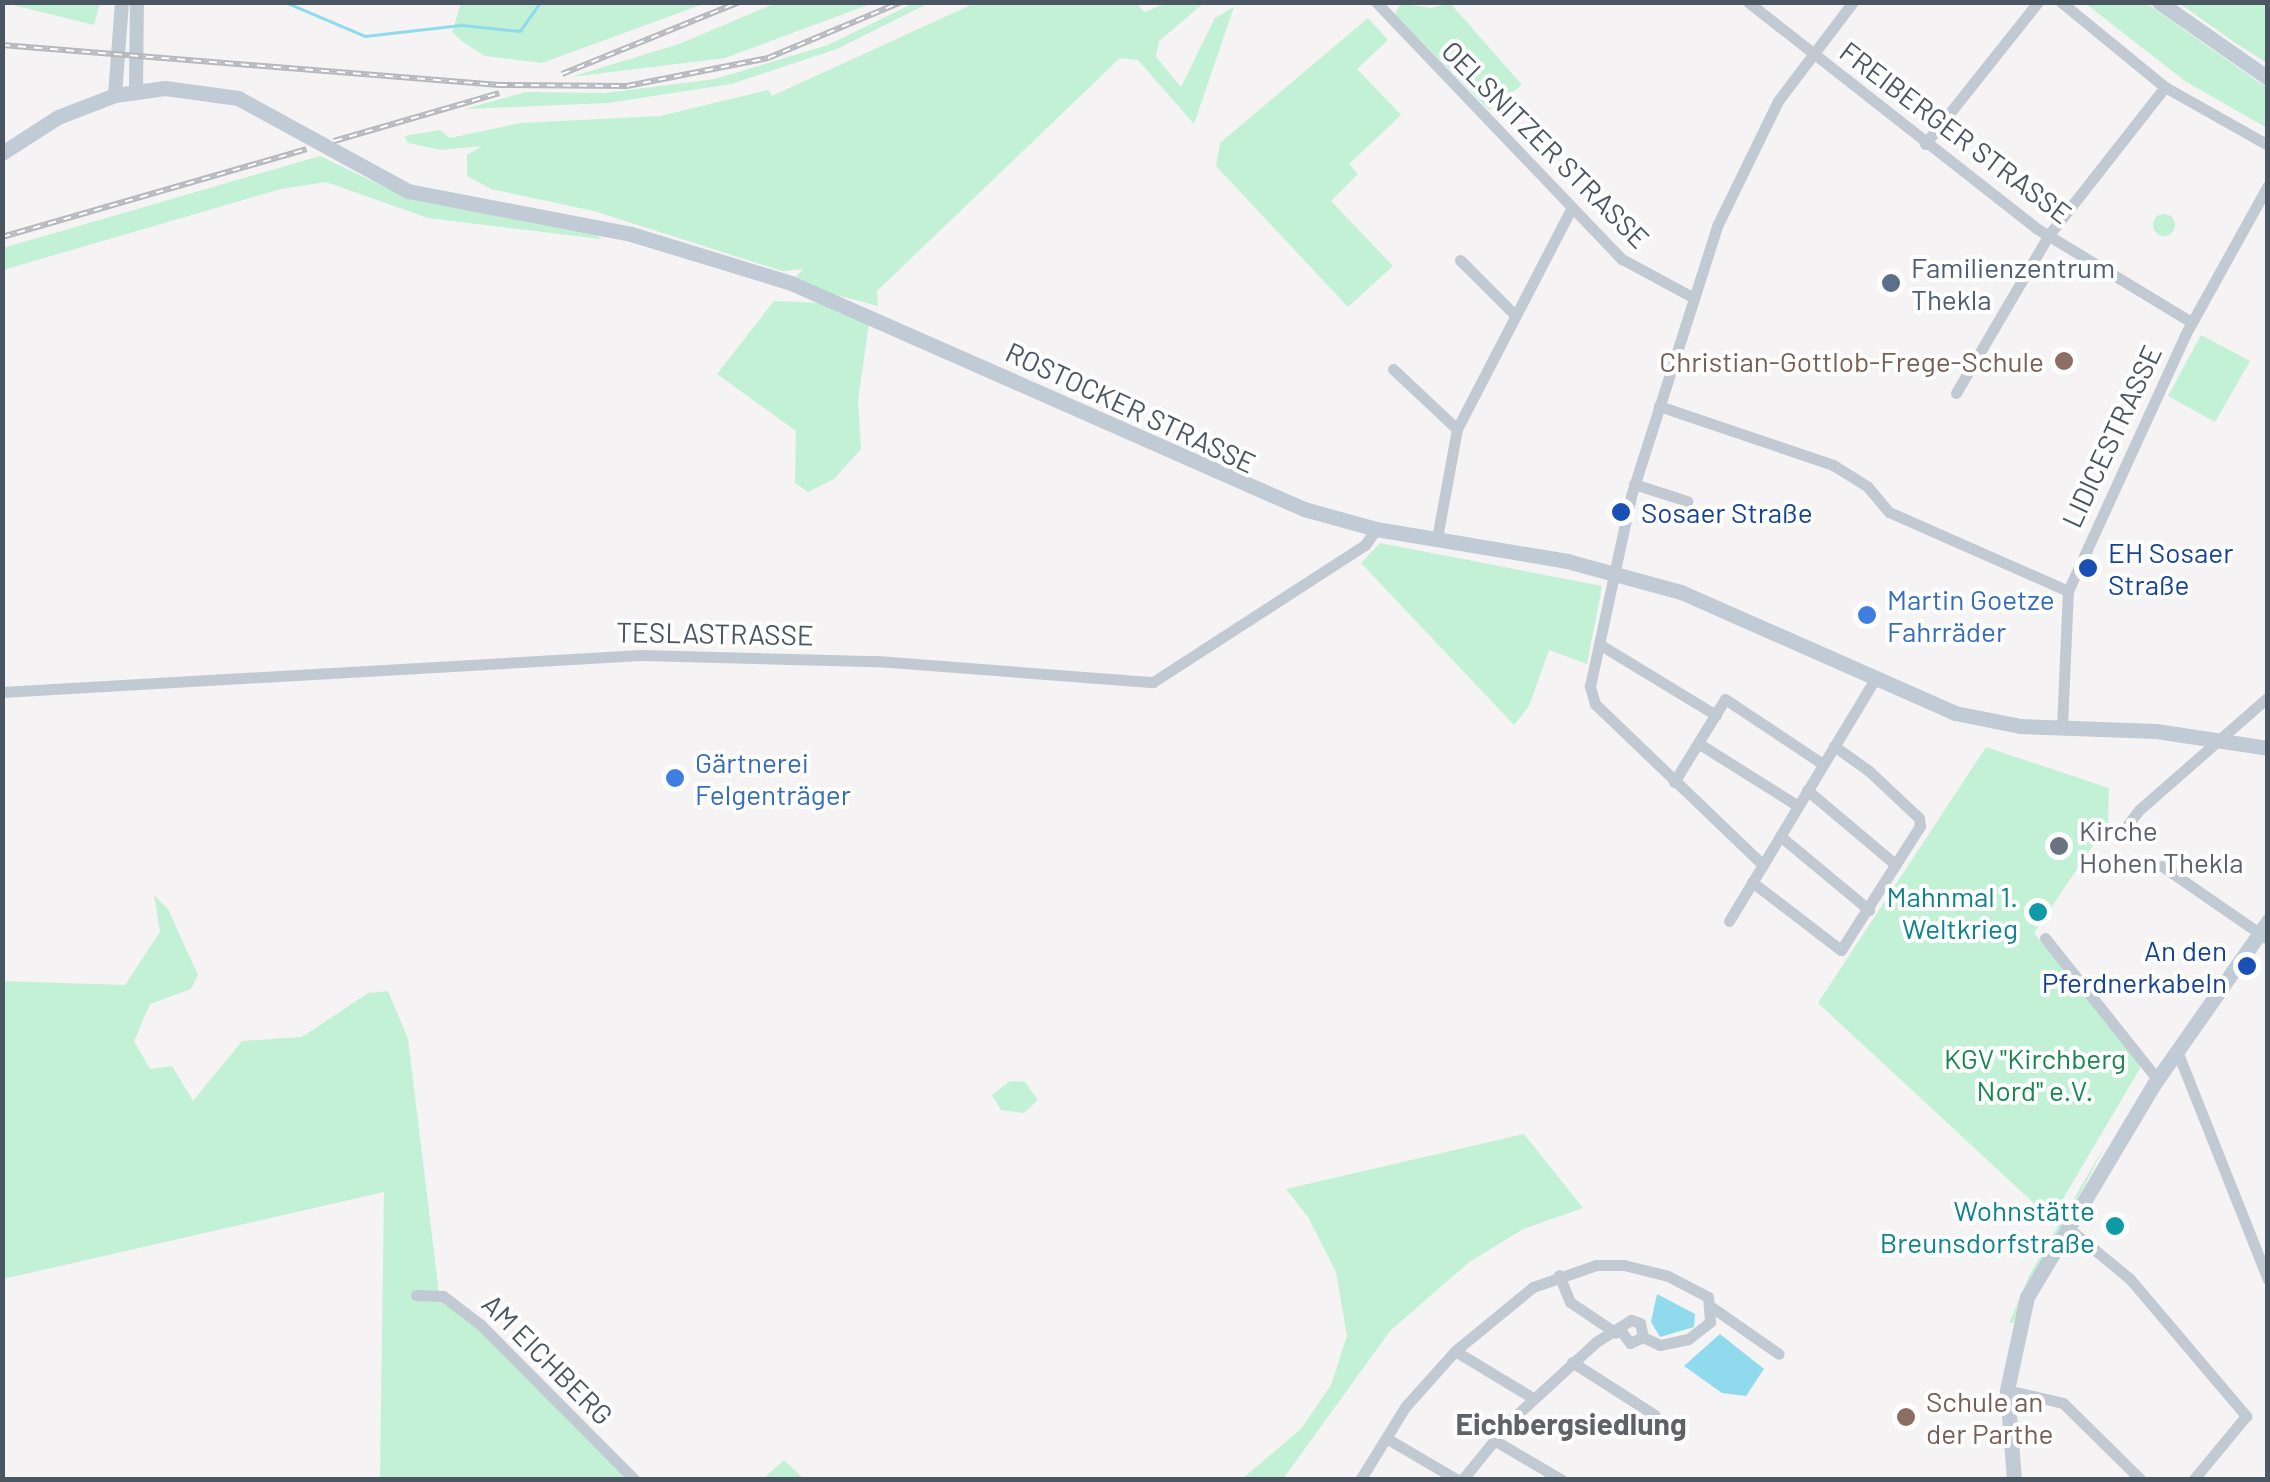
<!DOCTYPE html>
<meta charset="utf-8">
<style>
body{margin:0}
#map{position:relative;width:2270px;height:1482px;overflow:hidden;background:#f5f3f3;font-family:Barlow,sans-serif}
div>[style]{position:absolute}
.green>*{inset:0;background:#c3f1d5}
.round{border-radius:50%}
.water>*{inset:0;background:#90daee}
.stream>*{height:2.5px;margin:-1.25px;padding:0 1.25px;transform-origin:1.25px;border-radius:1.25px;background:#90daee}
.minor>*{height:11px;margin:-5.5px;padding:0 5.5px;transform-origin:5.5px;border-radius:5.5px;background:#c1cad2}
.tertiary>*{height:14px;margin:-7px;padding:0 7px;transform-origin:7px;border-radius:7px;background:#c1cad2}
.secondary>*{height:15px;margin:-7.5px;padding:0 7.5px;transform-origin:7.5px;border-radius:7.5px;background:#c1cbd6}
.rail>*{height:6px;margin-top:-3px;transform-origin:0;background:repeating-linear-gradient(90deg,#fff 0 8px,#b5b8bd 0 16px);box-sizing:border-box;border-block:2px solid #b5b8bd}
.dots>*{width:28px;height:28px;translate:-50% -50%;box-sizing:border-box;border:5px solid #fff;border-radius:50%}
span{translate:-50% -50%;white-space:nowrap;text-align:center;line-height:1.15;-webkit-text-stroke:8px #fff;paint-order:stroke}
.street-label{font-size:28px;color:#4a5661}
.service-label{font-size:28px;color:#4e5e75}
.left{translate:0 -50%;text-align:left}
.education-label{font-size:28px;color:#785e54}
.right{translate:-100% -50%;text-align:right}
.transit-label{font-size:28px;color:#164399}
.shop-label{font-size:28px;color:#366cbe}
.worship-label{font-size:28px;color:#5b616d}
.culture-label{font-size:28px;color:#0d838f}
.park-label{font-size:28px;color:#17864f}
.neighbourhood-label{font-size:30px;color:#5f6368;font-weight:700}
.frame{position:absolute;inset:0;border:5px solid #4a5661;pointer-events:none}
</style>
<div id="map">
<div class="green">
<div style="clip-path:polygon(5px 3px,100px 2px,100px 3px,94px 25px)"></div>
<div style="clip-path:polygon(461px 3px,706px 3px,542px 63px,485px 56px,463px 42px,452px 32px)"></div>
<div style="clip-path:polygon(776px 3px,873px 3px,725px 58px,571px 77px,679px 44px)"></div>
<div style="clip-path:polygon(914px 3px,929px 3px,837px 49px,731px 84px,608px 103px,465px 109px,526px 92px,605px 93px,715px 79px,828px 45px)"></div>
<div style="clip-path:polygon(975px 3px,1137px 3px,1144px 12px,1167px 3px,1204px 3px,1159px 41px,1156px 57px,1181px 87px,1215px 18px,1234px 7px,1194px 124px,1138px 60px,1120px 58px,877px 291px,878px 306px,791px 283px,803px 269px,782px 271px,594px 211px,491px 189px,467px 176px,467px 155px,482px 146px,441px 150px,408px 143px,404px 136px,440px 130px,450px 138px,520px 123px,660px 116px,768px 90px,772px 96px)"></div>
<div style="clip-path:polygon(1401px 3px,1431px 8px,1450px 3px,1522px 85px,1489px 110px,1395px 14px)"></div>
<div style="clip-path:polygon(2085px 3px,2146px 3px,2267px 88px,2267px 128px,2185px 81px)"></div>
<div style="clip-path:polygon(2179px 3px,2267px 3px,2267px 63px,2234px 42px)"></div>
<div style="clip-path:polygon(1368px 18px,1388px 40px,1357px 69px,1401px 115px,1349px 164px,1358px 174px,1331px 201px,1393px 266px,1348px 307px,1216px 166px,1220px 143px)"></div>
<div style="clip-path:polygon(320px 156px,407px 198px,596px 232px,601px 239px,428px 218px,326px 182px,281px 189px,3px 270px,3px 248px)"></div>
<div class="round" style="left:2153px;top:214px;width:22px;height:22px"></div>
<div style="clip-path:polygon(774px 301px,827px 303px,869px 323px,858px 401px,861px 449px,834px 479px,808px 492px,795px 483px,796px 431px,717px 374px)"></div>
<div style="clip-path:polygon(2201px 335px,2250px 361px,2215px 422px,2168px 396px)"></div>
<div style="clip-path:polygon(1380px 543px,1602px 586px,1587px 664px,1549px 650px,1529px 706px,1514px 725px,1361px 563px)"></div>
<div style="clip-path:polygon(1986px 747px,2109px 788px,2108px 823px,2034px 933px,2142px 1065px,2051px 1219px,1818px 1003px)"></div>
<div style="clip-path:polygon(154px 895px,168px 909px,198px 975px,191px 989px,150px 1004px,134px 1041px,150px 1069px,172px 1066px,193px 1101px,242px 1041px,302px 1037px,368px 993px,388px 991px,408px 1039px,440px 1301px,478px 1328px,629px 1479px,380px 1479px,384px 1192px,3px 1279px,2px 981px,125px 985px,160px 932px)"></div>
<div style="clip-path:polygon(1010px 1081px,1025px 1082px,1038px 1100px,1024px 1113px,1001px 1110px,992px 1095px)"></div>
<div style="clip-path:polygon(1524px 1134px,1583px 1208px,1523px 1229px,1468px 1263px,1390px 1331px,1283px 1479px,1242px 1479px,1301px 1429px,1331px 1385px,1347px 1336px,1336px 1272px,1308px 1217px,1286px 1189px)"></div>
<div style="clip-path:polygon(2107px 1142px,2013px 1323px,2009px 1323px,2030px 1274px)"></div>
<div style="clip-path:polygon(784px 1460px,804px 1479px,763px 1479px)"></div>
</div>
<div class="water">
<div style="clip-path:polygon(1657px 1294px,1695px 1314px,1694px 1327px,1660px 1337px,1651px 1322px)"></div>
<div style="clip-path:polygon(1720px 1334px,1764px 1369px,1746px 1396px,1722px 1393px,1684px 1366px)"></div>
</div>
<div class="stream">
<div style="left:285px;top:2px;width:87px;rotate:23deg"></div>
<div style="left:365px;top:36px;width:98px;rotate:-6.5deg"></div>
<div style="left:462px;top:25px;width:58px;rotate:5.9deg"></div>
<div style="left:520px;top:31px;width:35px;rotate:-55deg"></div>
</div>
<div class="minor">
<div style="left:1376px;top:2px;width:356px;rotate:46.3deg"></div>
<div style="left:1622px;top:259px;width:82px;rotate:28.4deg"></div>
<div style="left:1748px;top:2px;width:366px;rotate:38.1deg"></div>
<div style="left:2036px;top:228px;width:181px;rotate:31.2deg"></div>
<div style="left:2061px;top:2px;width:134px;rotate:39.3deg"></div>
<div style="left:2165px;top:87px;width:118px;rotate:29.4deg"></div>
<div style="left:1925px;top:144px;width:181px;rotate:-51.5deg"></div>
<div style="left:1460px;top:260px;width:78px;rotate:45deg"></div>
<div style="left:1393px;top:369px;width:88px;rotate:43.2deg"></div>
<div style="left:1956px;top:393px;width:182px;rotate:-59.6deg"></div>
<div style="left:2048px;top:236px;width:189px;rotate:-51.9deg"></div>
<div style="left:1659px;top:406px;width:184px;rotate:18.7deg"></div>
<div style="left:1833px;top:465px;width:40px;rotate:32deg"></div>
<div style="left:1867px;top:486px;width:34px;rotate:50deg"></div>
<div style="left:1889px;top:512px;width:196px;rotate:23.8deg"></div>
<div style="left:1634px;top:484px;width:56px;rotate:17.8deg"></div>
<div style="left:1437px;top:538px;width:111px;rotate:-79.6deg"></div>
<div style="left:1457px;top:429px;width:248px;rotate:-62.6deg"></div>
<div style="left:1599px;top:644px;width:137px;rotate:31.3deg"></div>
<div style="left:2px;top:692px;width:640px;rotate:-3.31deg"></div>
<div style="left:641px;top:655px;width:236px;rotate:1.5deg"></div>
<div style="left:877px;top:661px;width:277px;rotate:4.4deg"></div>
<div style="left:1153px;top:682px;width:252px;rotate:-32.9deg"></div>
<div style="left:1365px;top:545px;width:19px;rotate:-55deg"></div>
<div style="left:2062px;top:727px;width:136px;rotate:-87.5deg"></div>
<div style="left:2068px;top:591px;width:281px;rotate:-65.4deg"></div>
<div style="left:2185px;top:335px;width:171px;rotate:-61deg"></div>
<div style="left:1698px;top:743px;width:118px;rotate:32.2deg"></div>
<div style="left:1674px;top:782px;width:97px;rotate:-58.4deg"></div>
<div style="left:1725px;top:699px;width:118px;rotate:33.6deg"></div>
<div style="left:1807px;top:790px;width:116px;rotate:40.1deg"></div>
<div style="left:2120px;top:835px;width:31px;rotate:-53deg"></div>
<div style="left:2139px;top:810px;width:171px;rotate:-41.2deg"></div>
<div style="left:1780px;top:836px;width:116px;rotate:39.7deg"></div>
<div style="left:1763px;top:865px;width:233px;rotate:-136.2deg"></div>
<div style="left:1595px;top:704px;width:19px;rotate:-106deg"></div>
<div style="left:1590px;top:686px;width:194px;rotate:-77.8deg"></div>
<div style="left:1631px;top:496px;width:286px;rotate:-72.3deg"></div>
<div style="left:1718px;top:224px;width:137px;rotate:-64deg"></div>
<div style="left:1778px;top:101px;width:124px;rotate:-52.9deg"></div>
<div style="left:2162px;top:866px;width:129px;rotate:34.6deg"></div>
<div style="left:1752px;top:882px;width:112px;rotate:37.4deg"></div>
<div style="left:1841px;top:950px;width:147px;rotate:-57.5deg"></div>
<div style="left:1920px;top:826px;width:8px;rotate:-97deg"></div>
<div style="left:1919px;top:818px;width:69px;rotate:-136.8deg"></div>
<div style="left:1869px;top:771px;width:43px;rotate:-144.5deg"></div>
<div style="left:1729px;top:921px;width:283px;rotate:-58.9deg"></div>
<div style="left:2045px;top:938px;width:180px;rotate:51.5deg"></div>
<div style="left:2177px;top:1051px;width:246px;rotate:68.3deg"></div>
<div style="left:2067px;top:1227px;width:82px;rotate:39.5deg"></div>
<div style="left:2130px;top:1279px;width:180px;rotate:49.7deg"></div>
<div style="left:2246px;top:1416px;width:83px;rotate:129.6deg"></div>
<div style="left:1559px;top:1275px;width:29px;rotate:68deg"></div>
<div style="left:1570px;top:1302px;width:55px;rotate:34deg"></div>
<div style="left:416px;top:1295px;width:27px;rotate:2deg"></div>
<div style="left:443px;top:1296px;width:48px;rotate:37.3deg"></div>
<div style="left:481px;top:1325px;width:218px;rotate:45.2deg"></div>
<div style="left:1713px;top:1308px;width:80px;rotate:34.9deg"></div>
<div style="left:1621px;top:1331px;width:15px;rotate:53deg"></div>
<div style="left:1630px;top:1343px;width:14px;rotate:-25deg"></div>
<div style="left:1455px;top:1351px;width:91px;rotate:31.1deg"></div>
<div style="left:1572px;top:1362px;width:98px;rotate:32.6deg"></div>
<div style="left:2007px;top:1390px;width:57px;rotate:13.1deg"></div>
<div style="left:2063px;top:1403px;width:110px;rotate:44.6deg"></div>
<div style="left:1386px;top:1438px;width:83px;rotate:30.3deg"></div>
<div style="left:1494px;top:1440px;width:79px;rotate:30.5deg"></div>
<div style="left:1360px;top:1480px;width:86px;rotate:-58.3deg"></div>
<div style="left:1405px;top:1407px;width:75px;rotate:-48.2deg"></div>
<div style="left:1455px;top:1351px;width:101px;rotate:-39.4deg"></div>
<div style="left:1533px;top:1287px;width:67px;rotate:-19.2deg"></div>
<div style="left:1596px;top:1265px;width:28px"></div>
<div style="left:1624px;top:1265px;width:45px;rotate:14deg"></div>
<div style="left:1668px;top:1276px;width:45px;rotate:27.7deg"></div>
<div style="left:1708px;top:1297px;width:25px;rotate:85deg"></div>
<div style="left:1710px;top:1322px;width:28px;rotate:142deg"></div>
<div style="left:1688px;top:1339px;width:29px;rotate:168deg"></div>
<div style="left:1660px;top:1345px;width:19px;rotate:-155deg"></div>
<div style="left:1462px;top:1480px;width:77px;rotate:-50.8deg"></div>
<div style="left:1511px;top:1420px;width:115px;rotate:-42.5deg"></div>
<div style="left:1596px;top:1342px;width:41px;rotate:-32.2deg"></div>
<div style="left:1631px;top:1320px;width:9px;rotate:18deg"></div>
<div style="left:1640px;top:1323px;width:14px;rotate:78deg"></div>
</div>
<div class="tertiary">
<div style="left:136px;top:91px;width:89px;rotate:-89.4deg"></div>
<div style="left:115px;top:95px;width:93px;rotate:-85.7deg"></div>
</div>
<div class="secondary">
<div style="left:2159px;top:2px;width:133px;rotate:34.9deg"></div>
<div style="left:2px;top:153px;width:67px;rotate:-32.7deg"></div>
<div style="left:58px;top:117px;width:61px;rotate:-21.1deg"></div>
<div style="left:115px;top:95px;width:50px;rotate:-8deg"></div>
<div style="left:165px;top:88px;width:74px;rotate:7.8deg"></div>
<div style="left:238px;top:98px;width:194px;rotate:28.7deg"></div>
<div style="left:408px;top:191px;width:227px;rotate:10.9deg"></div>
<div style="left:631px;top:234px;width:167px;rotate:17deg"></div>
<div style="left:791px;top:283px;width:561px;rotate:23.78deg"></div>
<div style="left:1304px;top:509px;width:75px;rotate:15.5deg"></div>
<div style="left:1376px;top:529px;width:194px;rotate:9.5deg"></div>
<div style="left:1567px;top:561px;width:118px;rotate:15.2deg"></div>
<div style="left:1681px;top:592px;width:300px;rotate:23.8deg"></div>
<div style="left:1955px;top:713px;width:66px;rotate:11.3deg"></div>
<div style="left:2020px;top:726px;width:136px;rotate:2.1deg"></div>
<div style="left:2156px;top:731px;width:113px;rotate:8.6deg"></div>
<div style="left:2014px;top:1480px;width:90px;rotate:-94.4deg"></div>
<div style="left:2007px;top:1390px;width:95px;rotate:-77.9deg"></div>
<div style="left:2027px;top:1297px;width:248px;rotate:-59.2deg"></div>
<div style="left:2154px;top:1084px;width:199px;rotate:-55deg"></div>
</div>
<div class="rail">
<div style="left:2px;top:45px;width:499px;rotate:4.6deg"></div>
<div style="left:499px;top:85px;width:128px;rotate:0.4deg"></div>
<div style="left:627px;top:86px;width:144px;rotate:-11.2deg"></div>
<div style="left:768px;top:58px;width:144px;rotate:-22.8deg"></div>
<div style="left:562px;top:74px;width:191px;rotate:-22.1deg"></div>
<div style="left:334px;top:141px;width:172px;rotate:-16.2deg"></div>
<div style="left:2px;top:237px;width:317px;rotate:-16.1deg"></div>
</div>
<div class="dots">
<div style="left:1891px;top:283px;background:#5c6f8a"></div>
<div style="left:2064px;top:361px;background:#8d6e63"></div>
<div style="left:1621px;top:512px;background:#1a4fb4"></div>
<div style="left:2088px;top:568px;background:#1a4fb4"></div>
<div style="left:1867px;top:615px;background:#3f7fe0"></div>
<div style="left:675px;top:778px;background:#3f7fe0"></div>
<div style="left:2059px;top:846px;background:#6b7280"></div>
<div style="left:2038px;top:912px;background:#0f9aa8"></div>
<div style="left:2247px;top:966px;background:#1a4fb4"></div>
<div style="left:2115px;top:1226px;background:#0f9aa8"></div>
<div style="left:1906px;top:1417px;background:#8d6e63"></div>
</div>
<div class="street-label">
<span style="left:1956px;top:132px;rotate:37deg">FREIBERGER STRASSE</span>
<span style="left:1546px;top:144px;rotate:45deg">OELSNITZER STRASSE</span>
<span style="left:1131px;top:407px;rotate:25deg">ROSTOCKER STRASSE</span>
<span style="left:2111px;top:436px;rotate:-65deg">LIDICESTRASSE</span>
<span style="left:715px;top:633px;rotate:1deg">TESLASTRASSE</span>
<span style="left:548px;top:1359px;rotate:45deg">AM EICHBERG</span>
</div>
<div class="service-label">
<span class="left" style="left:1911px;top:283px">Familienzentrum<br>Thekla</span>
</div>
<div class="education-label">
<span class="right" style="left:2044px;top:361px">Christian-Gottlob-Frege-Schule</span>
<span class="left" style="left:1926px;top:1417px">Schule an<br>der Parthe</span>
</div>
<div class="transit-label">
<span class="left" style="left:1641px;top:512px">Sosaer Straße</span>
<span class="left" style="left:2108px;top:568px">EH Sosaer<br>Straße</span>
<span class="right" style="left:2227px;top:966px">An den<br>Pferdnerkabeln</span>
</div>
<div class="shop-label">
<span class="left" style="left:1887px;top:615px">Martin Goetze<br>Fahrräder</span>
<span class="left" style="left:695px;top:778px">Gärtnerei<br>Felgenträger</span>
</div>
<div class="worship-label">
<span class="left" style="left:2079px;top:846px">Kirche<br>Hohen Thekla</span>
</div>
<div class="culture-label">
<span class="right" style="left:2018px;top:912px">Mahnmal 1.<br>Weltkrieg</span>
<span class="right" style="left:2095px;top:1226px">Wohnstätte<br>Breunsdorfstraße</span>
</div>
<div class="park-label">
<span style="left:2035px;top:1074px">KGV "Kirchberg<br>Nord" e.V.</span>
</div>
<div class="neighbourhood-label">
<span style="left:1571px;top:1423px">Eichbergsiedlung</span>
</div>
<div class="frame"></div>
</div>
